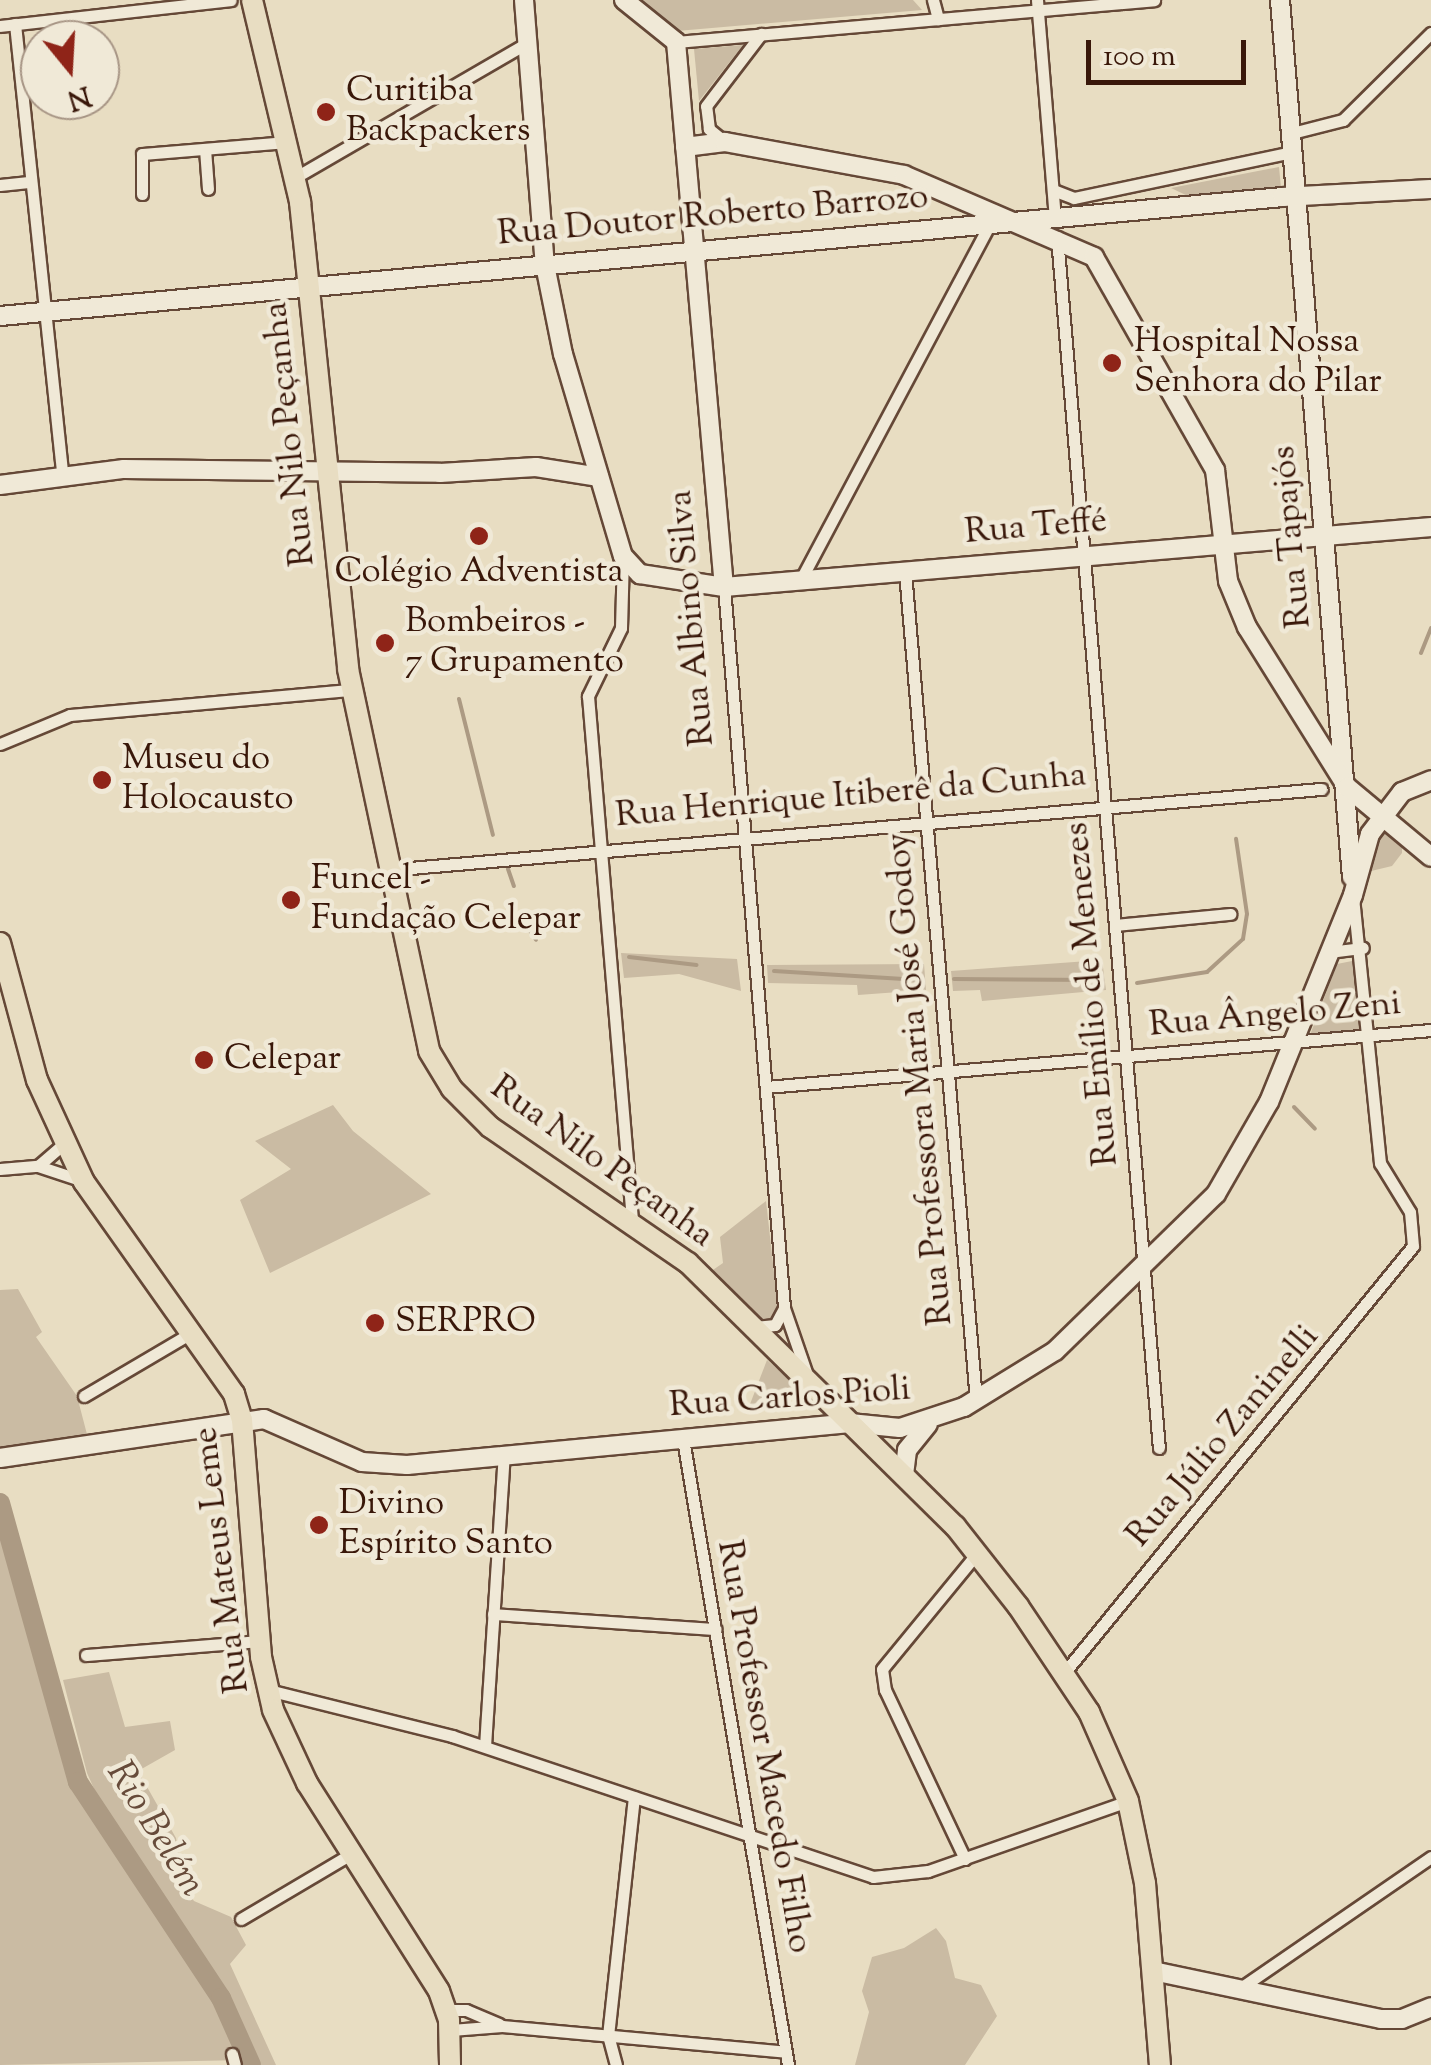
<!DOCTYPE html>
<meta charset="utf-8">
<style>
body{margin:0}
#map{position:relative;width:1431px;height:2065px;overflow:hidden;background:#e8ddc2;font-family:"Sorts Mill Goudy",serif}
div>[style]{position:absolute}
.green>*{inset:0;background:#cabba3}
.stream>*{height:4px;margin:-2px;padding:0 2px;transform-origin:2px;border-radius:2px;background:#ac9a83}
.river>*{height:20px;margin:-10px;padding:0 10px;transform-origin:10px;border-radius:10px;background:#ac9a83}
.roads{filter:drop-shadow(2px 0 #654837) drop-shadow(-2px 0 #654837) drop-shadow(0 2px #654837) drop-shadow(0 -2px #654837)}
.street>*{height:11px;margin:-5.5px;padding:0 5.5px;transform-origin:5.5px;border-radius:5.5px;background:#f0e9d7}
.secondary>*{height:18px;margin:-9px;padding:0 9px;transform-origin:9px;border-radius:9px;background:#f0e9d7}
.primary>*{height:20px;margin:-10px;padding:0 10px;transform-origin:10px;border-radius:10px;background:#e8ddc2}
.dots>*{width:28px;height:28px;translate:-50% -50%;box-sizing:border-box;border:5px solid #f0e9d7;border-radius:50%}
span{translate:-50% -50%;white-space:nowrap;text-align:center;line-height:1.15;-webkit-text-stroke:9px #f0e9d7;paint-order:stroke}
.poi-label{font-size:35px;color:#391709}
.left{translate:0 -50%;text-align:left}
.street-label{font-size:35px;color:#391709}
.water-label{font-size:38px;color:#674b3a;font-style:italic}
.north{position:absolute;left:20px;top:20px;width:100px;height:100px;box-sizing:border-box;background:#f0e9d7;border:2px solid #a79585;border-radius:50%;rotate:162deg;font-size:28px;font-weight:700;line-height:40px;text-align:center;color:#391709}
.north::after{content:'';display:block;margin:auto;width:35px;height:45px;background:#8f2418;clip-path:polygon(50% 0,100% 100%,50% 72%,0 100%)}
.scale{position:absolute;left:1086px;top:40px;width:160px;height:45px;box-sizing:border-box;border:5px solid #391709;border-top:0;padding-left:12px;font-size:30px;line-height:35px;white-space:nowrap;color:#391709;-webkit-text-stroke:8px #f0e9d7;paint-order:stroke}
</style>
<div id="map">
<div class="green">
<div style="clip-path:polygon(638px 0,913px 0,922px 10px,677px 31px)"></div>
<div style="clip-path:polygon(743px 45px,699px 101px,694px 49px)"></div>
<div style="clip-path:polygon(1279px 167px,1281px 188px,1190px 197px,1171px 188px)"></div>
<div style="clip-path:polygon(1381px 825px,1402px 842px,1402px 853px,1392px 866px,1367px 872px)"></div>
<div style="clip-path:polygon(621px 953px,737px 959px,741px 991px,679px 974px,624px 978px)"></div>
<div style="clip-path:polygon(1102px 960px,1106px 990px,982px 1001px,980px 990px,953px 991px,951px 971px)"></div>
<div style="clip-path:polygon(1352px 961px,1362px 1030px,1310px 1035px,1337px 964px)"></div>
<div style="clip-path:polygon(924px 964px,926px 990px,858px 995px,857px 985px,768px 983px,767px 965px)"></div>
<div style="clip-path:polygon(333px 1105px,353px 1131px,431px 1194px,270px 1273px,240px 1200px,291px 1169px,255px 1141px)"></div>
<div style="clip-path:polygon(766px 1201px,778px 1308px,770px 1321px,761px 1321px,710px 1272px,723px 1263px,720px 1237px)"></div>
<div style="clip-path:polygon(18px 1289px,42px 1332px,36px 1337px,77px 1396px,89px 1442px,0 1450px,0 1290px)"></div>
<div style="clip-path:polygon(767px 1360px,793px 1383px,791px 1398px,784px 1408px,747px 1412px)"></div>
<div style="clip-path:polygon(0 1520px,71px 1779px,219px 2006px,244px 2060px,0 2065px)"></div>
<div style="clip-path:polygon(109px 1672px,125px 1727px,170px 1721px,175px 1750px,138px 1771px,176px 1838px,184px 1887px,194px 1901px,231px 1917px,246px 1945px,230px 1964px,276px 2065px,249px 2065px,255px 2061px,220px 1986px,108px 1820px,87px 1773px,63px 1680px)"></div>
<div style="clip-path:polygon(936px 1928px,946px 1941px,955px 1978px,981px 1985px,997px 2016px,965px 2065px,855px 2065px,869px 2012px,862px 1991px,872px 1957px,904px 1948px)"></div>
</div>
<div class="stream">
<div style="left:1421px;top:653px;width:27px;rotate:-68deg"></div>
<div style="left:459px;top:699px;width:140px;rotate:76deg"></div>
<div style="left:508px;top:869px;width:18px;rotate:71deg"></div>
<div style="left:522px;top:919px;width:25px;rotate:56deg"></div>
<div style="left:629px;top:957px;width:68px;rotate:6.7deg"></div>
<div style="left:774px;top:971px;width:146px;rotate:3.5deg"></div>
<div style="left:954px;top:979px;width:141px;rotate:0.4deg"></div>
<div style="left:1137px;top:983px;width:71px;rotate:-8.9deg"></div>
<div style="left:1207px;top:972px;width:49px;rotate:-42.5deg"></div>
<div style="left:1243px;top:939px;width:25px;rotate:-81deg"></div>
<div style="left:1247px;top:914px;width:76px;rotate:-98.3deg"></div>
<div style="left:1294px;top:1107px;width:30px;rotate:46deg"></div>
</div>
<div class="river">
<div style="left:0;top:1503px;width:290px;rotate:74.4deg"></div>
<div style="left:78px;top:1782px;width:259px;rotate:56.5deg"></div>
<div style="left:221px;top:1998px;width:73px;rotate:65.9deg"></div>
</div>
<div class="roads">
<div class="street">
<div style="left:933px;top:0;width:20px;rotate:75deg"></div>
<div style="left:1037px;top:0;width:219px;rotate:85.3deg"></div>
<div style="left:15px;top:24px;width:451px;rotate:84deg"></div>
<div style="left:0;top:26px;width:232px;rotate:-6.4deg"></div>
<div style="left:676px;top:42px;width:480px;rotate:-5deg"></div>
<div style="left:1292px;top:133px;width:53px;rotate:-14.3deg"></div>
<div style="left:1343px;top:120px;width:124px;rotate:-44.7deg"></div>
<div style="left:725px;top:142px;width:21px;rotate:-141deg"></div>
<div style="left:709px;top:129px;width:23px;rotate:-97deg"></div>
<div style="left:706px;top:106px;width:91px;rotate:-52.6deg"></div>
<div style="left:205px;top:149px;width:40px;rotate:85.7deg"></div>
<div style="left:296px;top:177px;width:267px;rotate:-30.1deg"></div>
<div style="left:0;top:185px;width:31px;rotate:-6deg"></div>
<div style="left:1053px;top:190px;width:22px;rotate:21deg"></div>
<div style="left:1074px;top:198px;width:224px;rotate:-11.9deg"></div>
<div style="left:142px;top:194px;width:40px;rotate:-90deg"></div>
<div style="left:142px;top:154px;width:146px;rotate:-4.7deg"></div>
<div style="left:1057px;top:237px;width:1215px;rotate:85.19deg"></div>
<div style="left:623px;top:556px;width:72px;rotate:91.6deg"></div>
<div style="left:621px;top:628px;width:76px;rotate:115.9deg"></div>
<div style="left:588px;top:696px;width:526px;rotate:85.2deg"></div>
<div style="left:905px;top:572px;width:832px;rotate:85.1deg"></div>
<div style="left:800px;top:581px;width:404px;rotate:-62deg"></div>
<div style="left:724px;top:587px;width:723px;rotate:85.24deg"></div>
<div style="left:784px;top:1308px;width:68px;rotate:71deg"></div>
<div style="left:0;top:744px;width:76px;rotate:-22.5deg"></div>
<div style="left:70px;top:715px;width:283px;rotate:-5.1deg"></div>
<div style="left:387px;top:870px;width:938px;rotate:-4.96deg"></div>
<div style="left:1115px;top:925px;width:116px;rotate:-5.5deg"></div>
<div style="left:1329px;top:952px;width:34px;rotate:-7deg"></div>
<div style="left:766px;top:1087px;width:667px;rotate:-4.9deg"></div>
<div style="left:38px;top:1166px;width:35px;rotate:-41deg"></div>
<div style="left:0;top:1169px;width:38px;rotate:-5deg"></div>
<div style="left:38px;top:1166px;width:47px;rotate:18.4deg"></div>
<div style="left:755px;top:1327px;width:20px;rotate:-6deg"></div>
<div style="left:775px;top:1325px;width:19px;rotate:-62deg"></div>
<div style="left:84px;top:1396px;width:124px;rotate:-30.5deg"></div>
<div style="left:683px;top:1439px;width:635px;rotate:80.48deg"></div>
<div style="left:493px;top:1614px;width:223px;rotate:3.9deg"></div>
<div style="left:86px;top:1655px;width:175px;rotate:-4.6deg"></div>
<div style="left:1064px;top:1673px;width:551px;rotate:-50.74deg"></div>
<div style="left:1413px;top:1246px;width:34px;rotate:-95deg"></div>
<div style="left:1410px;top:1212px;width:57px;rotate:-121.5deg"></div>
<div style="left:1380px;top:1163px;width:269px;rotate:-95.8deg"></div>
<div style="left:268px;top:1690px;width:190px;rotate:14deg"></div>
<div style="left:452px;top:1736px;width:444px;rotate:18.5deg"></div>
<div style="left:873px;top:1877px;width:55px;rotate:-6.2deg"></div>
<div style="left:928px;top:1871px;width:212px;rotate:-19.3deg"></div>
<div style="left:485px;top:1746px;width:291px;rotate:-86.3deg"></div>
<div style="left:965px;top:1859px;width:187px;rotate:-115.3deg"></div>
<div style="left:885px;top:1690px;width:21px;rotate:-98deg"></div>
<div style="left:882px;top:1669px;width:151px;rotate:-50.6deg"></div>
<div style="left:241px;top:1919px;width:128px;rotate:-30.6deg"></div>
<div style="left:1239px;top:1989px;width:233px;rotate:-34.5deg"></div>
<div style="left:447px;top:2010px;width:19px"></div>
<div style="left:466px;top:2010px;width:36px;rotate:23deg"></div>
<div style="left:451px;top:2030px;width:51px;rotate:-4.5deg"></div>
<div style="left:502px;top:2026px;width:285px;rotate:5.2deg"></div>
<div style="left:232px;top:2054px;width:11px;rotate:75deg"></div>
<div style="left:616px;top:2065px;width:30px;rotate:-105deg"></div>
<div style="left:608px;top:2036px;width:240px;rotate:-83.8deg"></div>
</div>
<div class="secondary">
<div style="left:524px;top:0;width:266px;rotate:85.5deg"></div>
<div style="left:545px;top:265px;width:91px;rotate:78.6deg"></div>
<div style="left:563px;top:354px;width:211px;rotate:73.5deg"></div>
<div style="left:623px;top:556px;width:25px;rotate:47deg"></div>
<div style="left:640px;top:574px;width:85px;rotate:8.8deg"></div>
<div style="left:724px;top:587px;width:710px;rotate:-4.85deg"></div>
<div style="left:624px;top:0;width:67px;rotate:38.9deg"></div>
<div style="left:676px;top:42px;width:547px;rotate:84.97deg"></div>
<div style="left:1280px;top:0;width:880px;rotate:85.31deg"></div>
<div style="left:685px;top:147px;width:40px;rotate:-7.1deg"></div>
<div style="left:725px;top:142px;width:182px;rotate:10.4deg"></div>
<div style="left:904px;top:175px;width:207px;rotate:23.3deg"></div>
<div style="left:1094px;top:257px;width:245px;rotate:60.4deg"></div>
<div style="left:1215px;top:470px;width:112px;rotate:83.3deg"></div>
<div style="left:1228px;top:581px;width:50px;rotate:67.6deg"></div>
<div style="left:1247px;top:627px;width:189px;rotate:58deg"></div>
<div style="left:1347px;top:787px;width:109px;rotate:39.8deg"></div>
<div style="left:0;top:316px;width:1288px;rotate:-5.3deg"></div>
<div style="left:1282px;top:197px;width:149px;rotate:-3.1deg"></div>
<div style="left:0;top:485px;width:125px;rotate:-7.4deg"></div>
<div style="left:124px;top:469px;width:316px;rotate:0.7deg"></div>
<div style="left:440px;top:473px;width:96px;rotate:-3.6deg"></div>
<div style="left:536px;top:467px;width:64px;rotate:9deg"></div>
<div style="left:0;top:1458px;width:267px;rotate:-8.4deg"></div>
<div style="left:264px;top:1419px;width:107px;rotate:23.7deg"></div>
<div style="left:362px;top:1462px;width:45px;rotate:3.8deg"></div>
<div style="left:407px;top:1465px;width:445px;rotate:-5.4deg"></div>
<div style="left:850px;top:1423px;width:50px;rotate:5.7deg"></div>
<div style="left:900px;top:1428px;width:67px;rotate:-18.2deg"></div>
<div style="left:964px;top:1407px;width:107px;rotate:-31.6deg"></div>
<div style="left:1055px;top:1351px;width:225px;rotate:-44.3deg"></div>
<div style="left:1216px;top:1194px;width:106px;rotate:-60.1deg"></div>
<div style="left:1269px;top:1102px;width:223px;rotate:-67.9deg"></div>
<div style="left:1353px;top:895px;width:63px;rotate:-74.4deg"></div>
<div style="left:1370px;top:834px;width:53px;rotate:-52.7deg"></div>
<div style="left:1402px;top:792px;width:31px;rotate:-22deg"></div>
<div style="left:904px;top:1475px;width:25px;rotate:-83deg"></div>
<div style="left:907px;top:1450px;width:33px;rotate:-51deg"></div>
<div style="left:1153px;top:1971px;width:233px;rotate:11.9deg"></div>
<div style="left:1381px;top:2019px;width:21px"></div>
<div style="left:1402px;top:2019px;width:31px;rotate:-22deg"></div>
</div>
<div class="primary">
<div style="left:252px;top:0;width:208px;rotate:76.6deg"></div>
<div style="left:300px;top:202px;width:469px;rotate:84.1deg"></div>
<div style="left:348px;top:669px;width:390px;rotate:78deg"></div>
<div style="left:429px;top:1051px;width:44px;rotate:58.8deg"></div>
<div style="left:452px;top:1089px;width:54px;rotate:45deg"></div>
<div style="left:490px;top:1127px;width:240px;rotate:34.5deg"></div>
<div style="left:688px;top:1263px;width:375px;rotate:44.6deg"></div>
<div style="left:955px;top:1526px;width:102px;rotate:51.8deg"></div>
<div style="left:1018px;top:1606px;width:128px;rotate:56.2deg"></div>
<div style="left:1089px;top:1712px;width:97px;rotate:66.3deg"></div>
<div style="left:1128px;top:1801px;width:84px;rotate:78.3deg"></div>
<div style="left:1145px;top:1883px;width:183px;rotate:85.3deg"></div>
<div style="left:0;top:943px;width:142px;rotate:74.9deg"></div>
<div style="left:37px;top:1080px;width:112px;rotate:65.3deg"></div>
<div style="left:84px;top:1182px;width:260px;rotate:54.7deg"></div>
<div style="left:234px;top:1394px;width:27px;rotate:73deg"></div>
<div style="left:242px;top:1420px;width:238px;rotate:85.4deg"></div>
<div style="left:261px;top:1657px;width:54px;rotate:77.2deg"></div>
<div style="left:273px;top:1710px;width:81px;rotate:65deg"></div>
<div style="left:307px;top:1783px;width:246px;rotate:57.6deg"></div>
<div style="left:439px;top:1991px;width:31px;rotate:71deg"></div>
<div style="left:449px;top:2020px;width:45px;rotate:88.7deg"></div>
</div>
</div>
<div class="dots">
<div style="left:326px;top:112px;background:#8f2418"></div>
<div style="left:1112px;top:363px;background:#8f2418"></div>
<div style="left:479px;top:536px;background:#8f2418"></div>
<div style="left:385px;top:643px;background:#8f2418"></div>
<div style="left:102px;top:780px;background:#8f2418"></div>
<div style="left:291px;top:900px;background:#8f2418"></div>
<div style="left:204px;top:1060px;background:#8f2418"></div>
<div style="left:375px;top:1323px;background:#8f2418"></div>
<div style="left:319px;top:1525px;background:#8f2418"></div>
</div>
<div class="poi-label">
<span class="left" style="left:346px;top:112px">Curitiba<br>Backpackers</span>
<span class="left" style="left:1134px;top:363px">Hospital Nossa<br>Senhora do Pilar</span>
<span style="left:479px;top:573px">Colégio Adventista</span>
<span class="left" style="left:405px;top:643px">Bombeiros -<br>7 Grupamento</span>
<span class="left" style="left:122px;top:780px">Museu do<br>Holocausto</span>
<span class="left" style="left:311px;top:900px">Funcel -<br>Fundação Celepar</span>
<span class="left" style="left:224px;top:1060px">Celepar</span>
<span class="left" style="left:395px;top:1323px">SERPRO</span>
<span class="left" style="left:339px;top:1525px">Divino<br>Espírito Santo</span>
</div>
<div class="street-label">
<span style="left:713px;top:217px;rotate:-5deg">Rua Doutor Roberto Barrozo</span>
<span style="left:291px;top:434px;rotate:-96deg">Rua Nilo Peçanha</span>
<span style="left:1036px;top:528px;rotate:-5deg">Rua Teffé</span>
<span style="left:1293px;top:537px;rotate:-95deg">Rua Tapajós</span>
<span style="left:693px;top:618px;rotate:-95deg">Rua Albino Silva</span>
<span style="left:851px;top:797px;rotate:-5deg">Rua Henrique Itiberê da Cunha</span>
<span style="left:1093px;top:994px;rotate:-95deg">Rua Emílio de Menezes</span>
<span style="left:1275px;top:1016px;rotate:-5deg">Rua Ângelo Zeni</span>
<span style="left:921px;top:1079px;rotate:-95deg">Rua Professora Maria José Godoy</span>
<span style="left:601px;top:1163px;rotate:36deg">Rua Nilo Peçanha</span>
<span style="left:790px;top:1399px;rotate:-4deg">Rua Carlos Pioli</span>
<span style="left:1224px;top:1437px;rotate:-50deg">Rua Júlio Zaninelli</span>
<span style="left:223px;top:1560px;rotate:-97deg">Rua Mateus Leme</span>
<span style="left:763px;top:1747px;rotate:80deg">Rua Professor Macedo Filho</span>
</div>
<div class="water-label">
<span style="left:154px;top:1830px;rotate:58deg">Rio Belém</span>
</div>
<div class="north">N</div>
<div class="scale">100 m</div>
</div>
